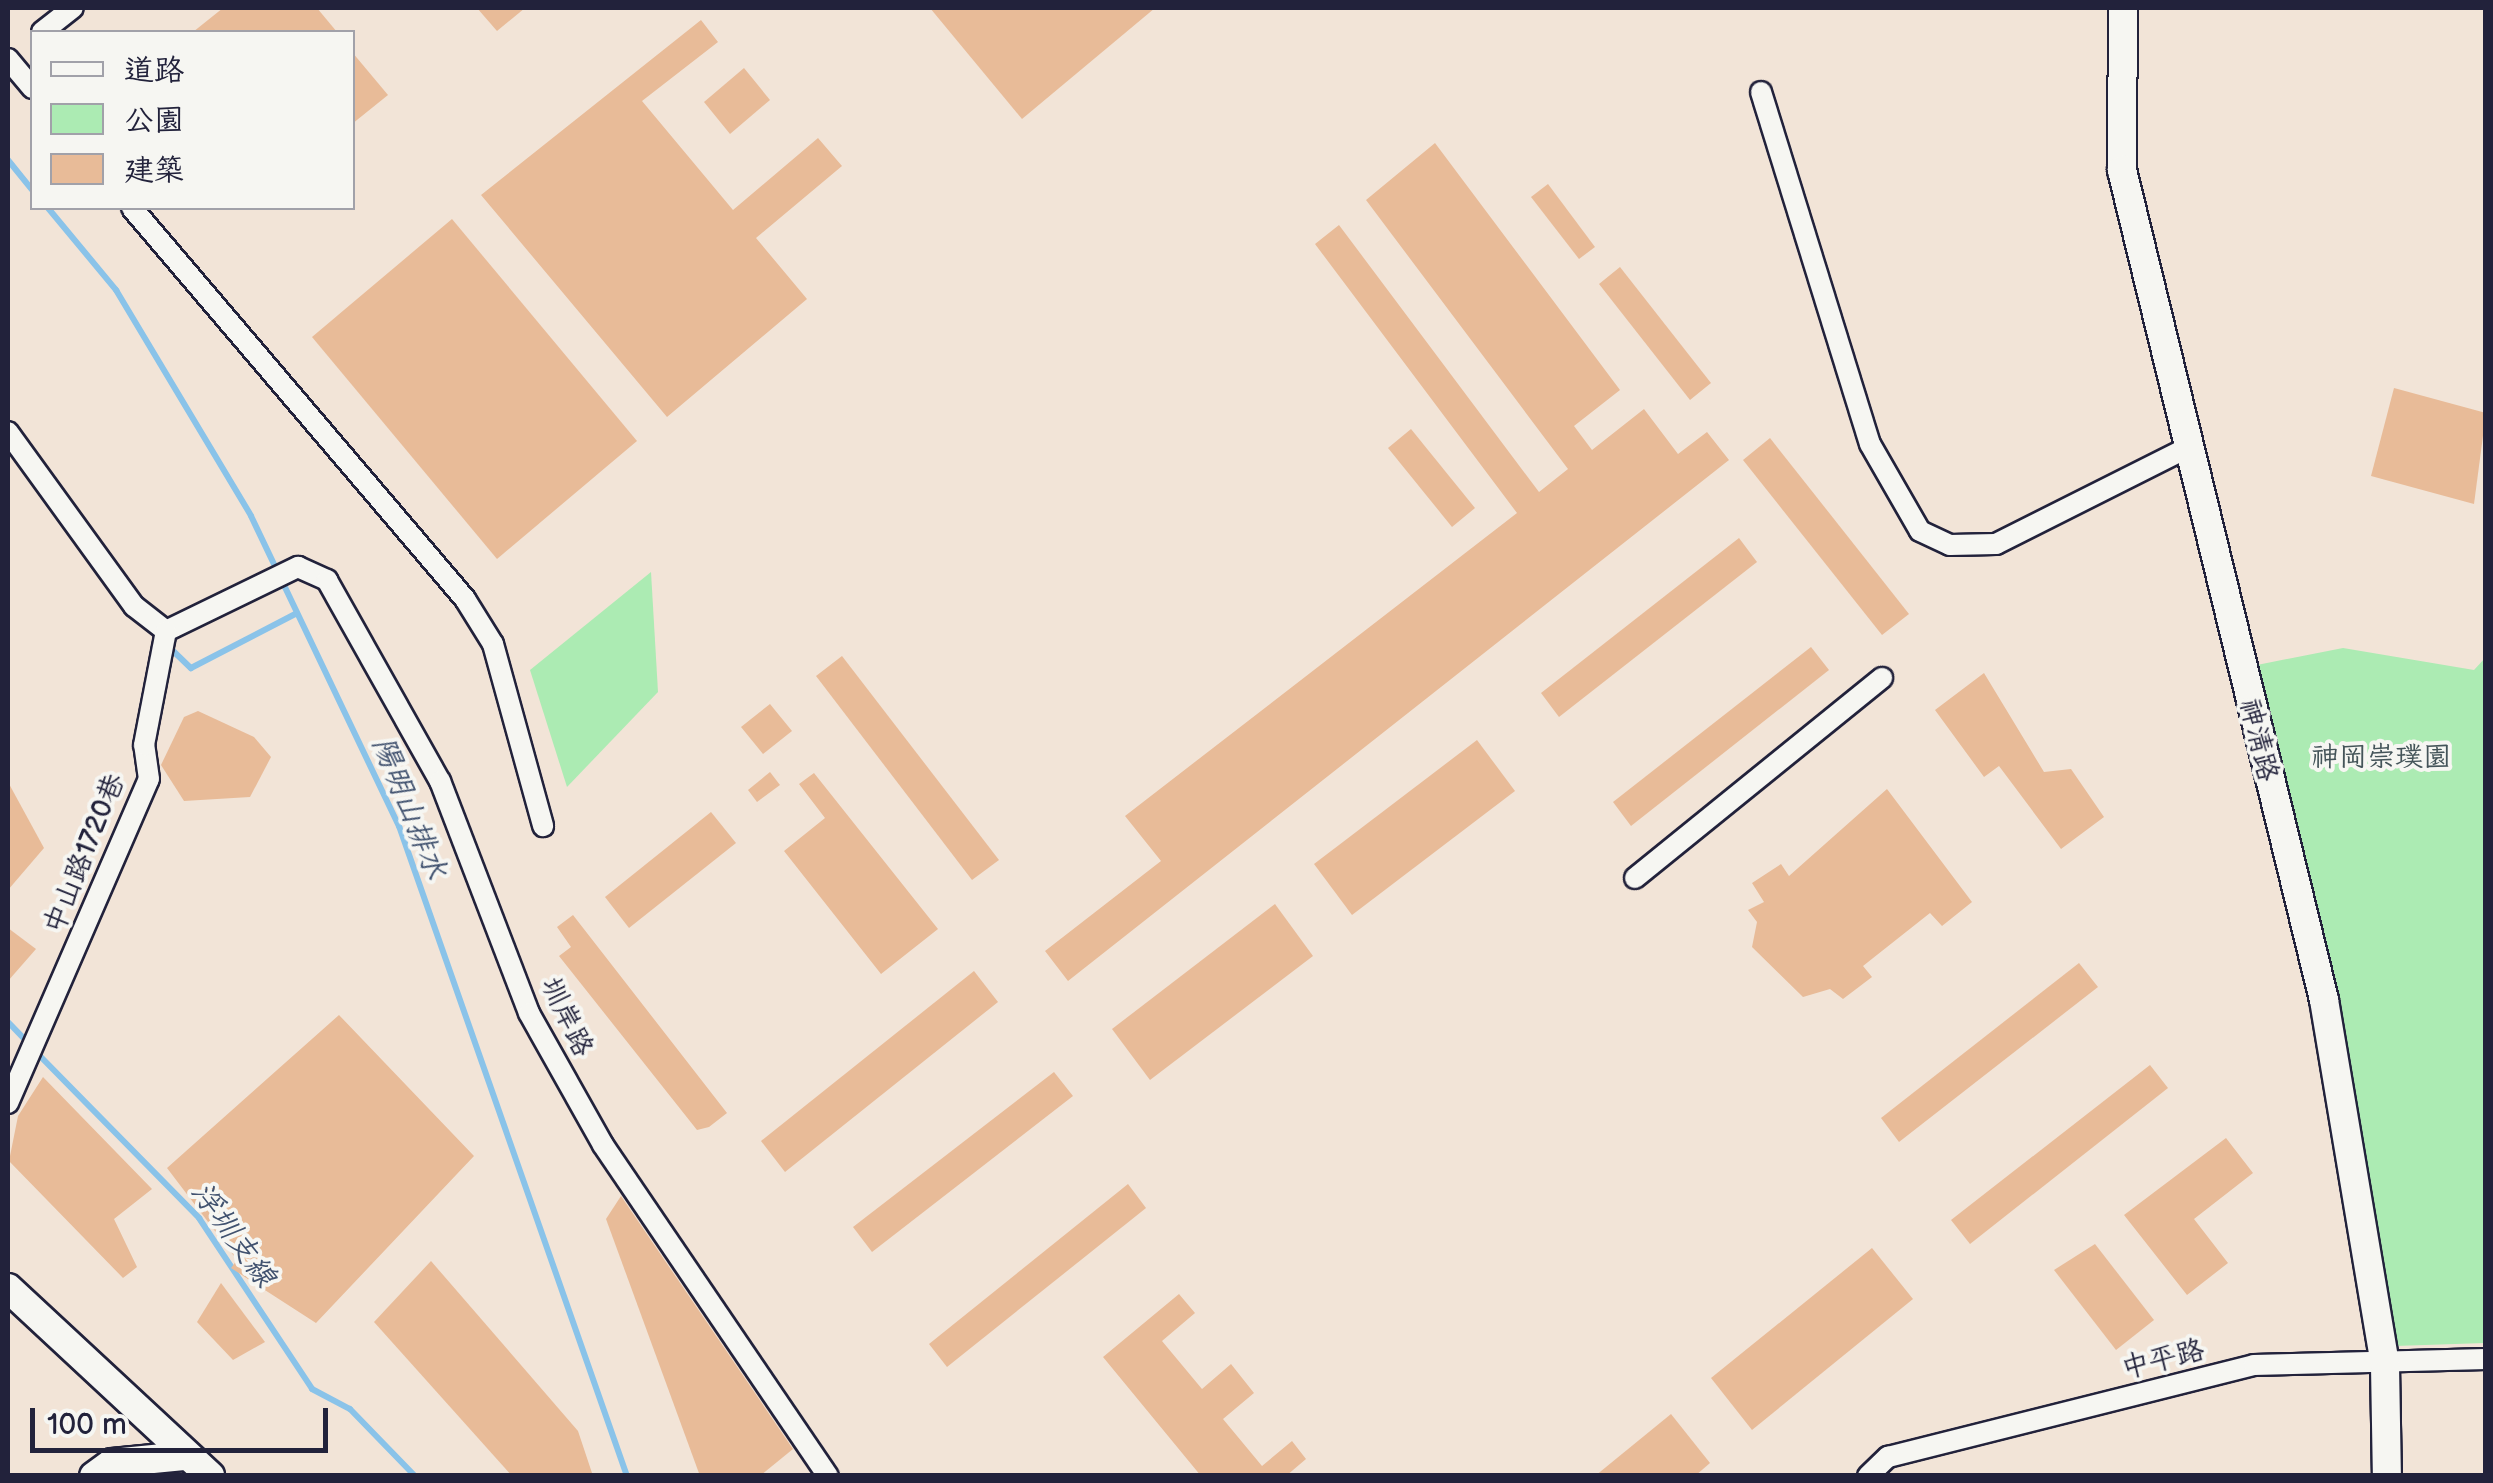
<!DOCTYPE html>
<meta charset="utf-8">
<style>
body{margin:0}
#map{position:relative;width:2493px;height:1483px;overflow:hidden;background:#f2e4d7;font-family:"Balsamiq Sans","LXGW WenKai TC",sans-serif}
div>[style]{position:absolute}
.green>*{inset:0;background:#acebb3}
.stream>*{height:6px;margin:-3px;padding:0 3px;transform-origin:3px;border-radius:3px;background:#8ac3e9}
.building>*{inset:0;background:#e8bb98}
.roads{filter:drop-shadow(2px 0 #22223b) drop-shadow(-2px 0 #22223b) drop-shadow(0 2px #22223b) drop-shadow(0 -2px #22223b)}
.street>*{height:20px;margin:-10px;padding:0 10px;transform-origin:10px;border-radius:10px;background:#f6f6f2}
.secondary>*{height:28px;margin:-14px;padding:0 14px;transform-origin:14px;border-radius:14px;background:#f6f6f2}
span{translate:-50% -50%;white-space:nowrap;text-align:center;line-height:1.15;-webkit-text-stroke:8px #f6f6f2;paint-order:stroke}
.street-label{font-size:28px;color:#22223b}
.park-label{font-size:28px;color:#445459}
.water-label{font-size:30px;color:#41526f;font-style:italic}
.frame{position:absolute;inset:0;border:10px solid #22223b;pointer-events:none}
.legend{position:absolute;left:30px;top:30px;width:325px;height:180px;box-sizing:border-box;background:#f6f6f2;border:2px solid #a1a1a9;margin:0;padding:12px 18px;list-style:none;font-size:30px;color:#22223b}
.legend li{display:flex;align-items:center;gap:20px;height:50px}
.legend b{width:50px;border:2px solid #a1a1a9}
.scale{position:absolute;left:30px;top:1408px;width:298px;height:45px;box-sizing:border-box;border:5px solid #22223b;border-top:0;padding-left:12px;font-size:30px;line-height:35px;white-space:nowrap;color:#22223b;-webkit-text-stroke:8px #f6f6f2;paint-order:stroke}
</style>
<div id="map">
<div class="green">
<div style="clip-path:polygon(651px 572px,658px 692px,567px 787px,530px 670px)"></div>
<div style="clip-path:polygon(2343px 648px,2474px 670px,2485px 658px,2485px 1343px,2395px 1346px,2257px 665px)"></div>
</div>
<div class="stream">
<div style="left:8px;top:160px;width:38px;rotate:51deg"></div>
<div style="left:48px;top:208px;width:107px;rotate:50.3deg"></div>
<div style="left:116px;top:290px;width:263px;rotate:59.1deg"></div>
<div style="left:251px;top:516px;width:344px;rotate:64.5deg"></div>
<div style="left:399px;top:826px;width:689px;rotate:70.67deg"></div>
<div style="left:168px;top:646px;width:32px;rotate:44deg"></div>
<div style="left:191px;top:668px;width:119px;rotate:-27.4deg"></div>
<div style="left:8px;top:1022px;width:29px;rotate:46deg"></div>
<div style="left:36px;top:1052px;width:233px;rotate:45.5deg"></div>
<div style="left:199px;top:1218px;width:205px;rotate:56.5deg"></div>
<div style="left:312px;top:1389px;width:43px;rotate:27.8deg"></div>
<div style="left:350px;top:1409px;width:93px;rotate:45.9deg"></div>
</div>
<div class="building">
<div style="clip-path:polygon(223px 8px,317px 8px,337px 32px,193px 32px)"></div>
<div style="clip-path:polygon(477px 8px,525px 8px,497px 31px)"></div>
<div style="clip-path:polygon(930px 8px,1155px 8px,1022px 119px)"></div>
<div style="clip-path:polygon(701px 20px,718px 42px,642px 101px,733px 210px,818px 138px,842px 166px,756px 238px,807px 299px,667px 417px,481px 195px)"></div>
<div style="clip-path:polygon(352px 52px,388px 95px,352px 124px)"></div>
<div style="clip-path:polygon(744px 68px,770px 100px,730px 134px,704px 102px)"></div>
<div style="clip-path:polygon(1435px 143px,1620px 390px,1574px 426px,1592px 450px,1644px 409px,1678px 454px,1707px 432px,1729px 460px,1068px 981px,1045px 951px,1161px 861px,1125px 816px,1517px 513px,1315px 244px,1339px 225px,1539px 492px,1568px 469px,1366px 200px)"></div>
<div style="clip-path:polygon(1548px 184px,1595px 247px,1579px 259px,1531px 197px)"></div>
<div style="clip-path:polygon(452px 219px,637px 441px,497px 559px,312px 337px)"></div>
<div style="clip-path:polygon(1620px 267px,1711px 383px,1690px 400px,1599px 284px)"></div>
<div style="clip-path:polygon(2394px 388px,2486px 413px,2474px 504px,2371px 476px)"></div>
<div style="clip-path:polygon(1411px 429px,1475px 508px,1452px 527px,1388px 448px)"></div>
<div style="clip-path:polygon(1770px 438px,1909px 614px,1882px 635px,1743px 460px)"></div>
<div style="clip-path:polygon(1739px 538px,1757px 562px,1559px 717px,1541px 693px)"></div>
<div style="clip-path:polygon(1811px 647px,1829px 670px,1631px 826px,1613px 802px)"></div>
<div style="clip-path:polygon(842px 656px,999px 860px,972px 880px,816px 676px)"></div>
<div style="clip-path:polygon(1984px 673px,2044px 772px,2071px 769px,2104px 817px,2061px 849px,1999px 766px,1984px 777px,1935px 710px)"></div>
<div style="clip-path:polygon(770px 704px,792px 731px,763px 754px,741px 727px)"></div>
<div style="clip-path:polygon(198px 711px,254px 737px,271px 757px,250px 797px,184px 801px,161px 765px,184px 717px)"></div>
<div style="clip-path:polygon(1477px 740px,1515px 791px,1352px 915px,1314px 864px)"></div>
<div style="clip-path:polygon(770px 772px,780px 785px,757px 802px,748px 790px)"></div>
<div style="clip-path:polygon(814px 773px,938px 929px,881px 974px,784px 851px,825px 818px,799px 784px)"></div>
<div style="clip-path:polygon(8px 782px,44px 848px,8px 890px)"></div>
<div style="clip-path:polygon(1887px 789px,1972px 902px,1942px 926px,1930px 913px,1863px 966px,1872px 977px,1843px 999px,1830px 989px,1803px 997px,1752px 947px,1757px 922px,1748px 910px,1764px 902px,1752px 883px,1781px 864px,1789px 876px)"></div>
<div style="clip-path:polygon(711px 812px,736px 843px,629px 928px,605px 897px)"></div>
<div style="clip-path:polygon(1275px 904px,1313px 956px,1150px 1080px,1112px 1029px)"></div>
<div style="clip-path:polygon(573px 915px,727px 1113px,709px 1127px,697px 1130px,559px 956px,571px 947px,557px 927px)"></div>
<div style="clip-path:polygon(8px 928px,36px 949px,8px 981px)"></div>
<div style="clip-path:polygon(2079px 963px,2098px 987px,1899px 1142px,1881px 1118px)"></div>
<div style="clip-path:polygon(974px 971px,998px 1002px,785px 1172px,761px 1141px)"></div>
<div style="clip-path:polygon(339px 1015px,474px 1156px,316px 1323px,231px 1268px,237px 1260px,167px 1168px)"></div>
<div style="clip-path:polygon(2150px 1065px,2168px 1088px,1970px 1244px,1951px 1220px)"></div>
<div style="clip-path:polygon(1054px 1072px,1073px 1096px,872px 1252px,853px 1227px)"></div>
<div style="clip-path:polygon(43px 1077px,152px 1189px,114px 1219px,137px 1267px,123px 1278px,9px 1161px,18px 1116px)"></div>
<div style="clip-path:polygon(2226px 1138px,2253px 1173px,2194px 1219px,2228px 1263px,2187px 1295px,2124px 1215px)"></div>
<div style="clip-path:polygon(1128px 1184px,1146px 1208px,947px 1367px,929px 1344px)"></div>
<div style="clip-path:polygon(621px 1196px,793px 1449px,760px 1476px,700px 1476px,606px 1219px)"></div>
<div style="clip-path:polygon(2095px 1244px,2154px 1320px,2116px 1350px,2054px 1270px)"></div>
<div style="clip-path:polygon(1872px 1248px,1913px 1299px,1752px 1430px,1711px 1378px)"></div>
<div style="clip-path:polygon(431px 1261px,578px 1431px,593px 1476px,512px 1476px,374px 1322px)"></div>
<div style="clip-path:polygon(221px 1283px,265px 1342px,233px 1360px,197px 1322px)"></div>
<div style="clip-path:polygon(1179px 1294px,1195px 1313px,1162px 1341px,1202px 1389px,1231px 1364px,1254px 1393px,1223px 1419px,1262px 1466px,1292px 1441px,1306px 1459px,1286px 1476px,1201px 1476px,1103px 1357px)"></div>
<div style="clip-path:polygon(1671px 1414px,1710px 1463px,1695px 1476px,1595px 1476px)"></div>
</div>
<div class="roads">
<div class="street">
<div style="left:42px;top:32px;width:39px;rotate:-38deg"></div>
<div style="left:8px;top:59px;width:38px;rotate:50deg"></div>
<div style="left:1761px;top:92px;width:368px;rotate:72.8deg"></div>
<div style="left:1870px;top:444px;width:100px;rotate:60.1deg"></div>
<div style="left:1920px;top:531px;width:33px;rotate:25deg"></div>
<div style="left:1950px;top:545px;width:46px;rotate:-1.2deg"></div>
<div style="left:1996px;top:544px;width:214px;rotate:-26.7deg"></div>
<div style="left:132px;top:208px;width:514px;rotate:49.58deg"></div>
<div style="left:465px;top:599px;width:53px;rotate:58.1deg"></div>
<div style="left:493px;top:644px;width:189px;rotate:74.6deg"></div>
<div style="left:8px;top:432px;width:215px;rotate:54.1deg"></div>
<div style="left:134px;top:606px;width:41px;rotate:38deg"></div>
<div style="left:166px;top:631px;width:147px;rotate:-25.9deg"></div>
<div style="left:298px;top:567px;width:32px;rotate:24deg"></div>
<div style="left:327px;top:580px;width:231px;rotate:60.7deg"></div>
<div style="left:440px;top:781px;width:248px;rotate:69deg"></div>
<div style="left:529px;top:1013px;width:151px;rotate:60.7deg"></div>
<div style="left:603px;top:1145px;width:400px;rotate:55.8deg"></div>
<div style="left:1635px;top:878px;width:318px;rotate:-39deg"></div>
<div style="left:8px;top:1103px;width:353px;rotate:-66.5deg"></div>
<div style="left:149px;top:779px;width:34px;rotate:-98deg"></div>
<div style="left:144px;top:745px;width:116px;rotate:-79.1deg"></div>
<div style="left:1868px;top:1476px;width:28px;rotate:-44deg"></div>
<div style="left:1888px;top:1457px;width:377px;rotate:-14.1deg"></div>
<div style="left:2254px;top:1365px;width:232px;rotate:-1.5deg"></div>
</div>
<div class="secondary">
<div style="left:2123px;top:8px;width:162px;rotate:90.4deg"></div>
<div style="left:2122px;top:170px;width:854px;rotate:76.32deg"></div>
<div style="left:2324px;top:1000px;width:371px;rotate:80.5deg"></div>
<div style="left:2385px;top:1366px;width:110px;rotate:89deg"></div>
<div style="left:8px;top:1288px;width:276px;rotate:42.9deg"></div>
<div style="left:94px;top:1476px;width:22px;rotate:-36deg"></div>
<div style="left:112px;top:1463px;width:72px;rotate:-5.6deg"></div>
</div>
</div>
<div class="street-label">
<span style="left:2258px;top:740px;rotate:76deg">神清路</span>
<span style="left:85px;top:854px;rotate:-68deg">中山路1720巷</span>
<span style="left:566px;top:1017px;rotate:64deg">圳岸路</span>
<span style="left:2163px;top:1360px;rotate:-14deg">中平路</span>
</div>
<div class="park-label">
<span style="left:2381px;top:758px">神岡崇璞園</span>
</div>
<div class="water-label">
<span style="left:409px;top:808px;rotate:68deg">陽明山排水</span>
<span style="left:233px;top:1235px;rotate:54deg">浮圳支線</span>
</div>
<div class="frame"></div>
<ul class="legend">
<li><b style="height:12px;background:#f6f6f2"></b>道路</li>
<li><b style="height:28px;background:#acebb3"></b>公園</li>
<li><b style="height:28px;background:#e8bb98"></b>建築</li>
</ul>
<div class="scale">100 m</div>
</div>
